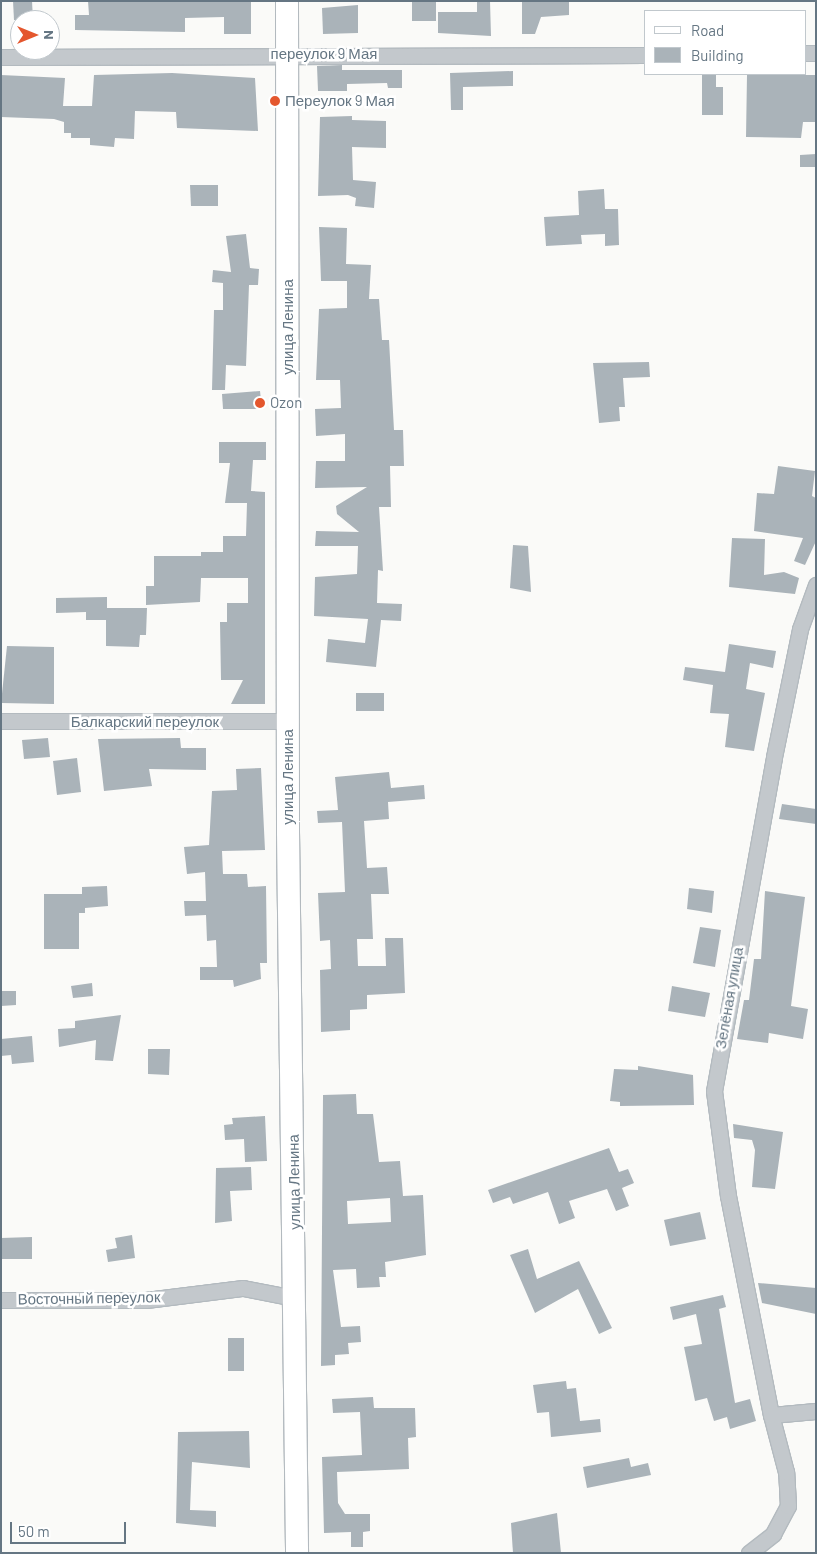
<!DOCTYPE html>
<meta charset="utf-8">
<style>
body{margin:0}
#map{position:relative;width:817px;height:1554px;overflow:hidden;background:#fafaf8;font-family:Barlow,sans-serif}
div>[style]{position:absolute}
.building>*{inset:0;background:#aab3b9}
.roads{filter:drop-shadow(1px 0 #b3babf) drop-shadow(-1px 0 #b3babf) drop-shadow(0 1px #b3babf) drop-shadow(0 -1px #b3babf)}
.street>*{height:15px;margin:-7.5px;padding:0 7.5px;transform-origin:7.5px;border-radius:7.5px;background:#c3c8cc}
.secondary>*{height:22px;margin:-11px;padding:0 11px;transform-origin:11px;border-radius:11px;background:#fff}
.dots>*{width:14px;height:14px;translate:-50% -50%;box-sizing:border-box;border:2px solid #fff;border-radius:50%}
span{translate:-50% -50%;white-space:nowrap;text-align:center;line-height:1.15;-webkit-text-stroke:5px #fff;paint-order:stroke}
.street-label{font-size:15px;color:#657683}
.poi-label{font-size:15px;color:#657683}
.left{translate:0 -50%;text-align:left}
.frame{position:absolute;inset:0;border:2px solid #657683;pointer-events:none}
.legend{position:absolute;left:644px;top:10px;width:162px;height:65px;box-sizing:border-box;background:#fff;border:1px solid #c1c8cd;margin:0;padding:6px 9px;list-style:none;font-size:15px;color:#657683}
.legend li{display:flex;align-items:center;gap:10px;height:25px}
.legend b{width:25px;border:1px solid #c1c8cd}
.north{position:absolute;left:10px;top:10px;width:50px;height:50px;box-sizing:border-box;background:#fff;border:1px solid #c1c8cd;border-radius:50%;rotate:90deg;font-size:14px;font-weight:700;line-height:20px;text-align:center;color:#657683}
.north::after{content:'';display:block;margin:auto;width:18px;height:22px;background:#e4572e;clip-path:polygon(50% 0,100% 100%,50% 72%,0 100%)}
.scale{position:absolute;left:10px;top:1522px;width:116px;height:22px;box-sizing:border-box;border:2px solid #657683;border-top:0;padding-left:6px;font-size:15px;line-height:18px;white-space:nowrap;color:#657683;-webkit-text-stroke:4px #fff;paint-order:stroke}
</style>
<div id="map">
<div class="building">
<div style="clip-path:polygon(13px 1px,32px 1px,33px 20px,14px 20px)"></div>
<div style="clip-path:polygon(88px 1px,251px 1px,251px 34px,224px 34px,224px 17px,185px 18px,185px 32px,75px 30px,75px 15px,89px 15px)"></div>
<div style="clip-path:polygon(412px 1px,436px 1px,436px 21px,412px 21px)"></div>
<div style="clip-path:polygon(477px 1px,490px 1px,491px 36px,438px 33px,438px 12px,477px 12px)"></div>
<div style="clip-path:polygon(522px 1px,569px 1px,569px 15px,541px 17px,535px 34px,522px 34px)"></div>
<div style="clip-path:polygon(358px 5px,358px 33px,323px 34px,322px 8px)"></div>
<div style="clip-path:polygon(342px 65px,342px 70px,402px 70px,402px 88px,388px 88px,387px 83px,347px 84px,347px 91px,318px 91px,317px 66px)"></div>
<div style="clip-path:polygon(513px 71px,513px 86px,463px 87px,463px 110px,451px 110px,450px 73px)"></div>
<div style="clip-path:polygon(172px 73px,255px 78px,258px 131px,177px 128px,176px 112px,135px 111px,134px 139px,115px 138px,114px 147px,90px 145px,90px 138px,71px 138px,71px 133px,64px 133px,64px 122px,54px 119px,1px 117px,1px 75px,65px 78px,63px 106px,92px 106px,94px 75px)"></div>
<div style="clip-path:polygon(702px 75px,716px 75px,716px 87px,723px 87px,723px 115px,702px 115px)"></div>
<div style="clip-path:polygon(747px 75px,816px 75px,816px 122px,803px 122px,801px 138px,746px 137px)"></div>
<div style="clip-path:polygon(352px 116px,352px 120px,386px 121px,386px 148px,352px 147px,353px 180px,376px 182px,374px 208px,355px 206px,356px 198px,348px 195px,318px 196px,320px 117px)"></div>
<div style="clip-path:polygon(816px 154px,816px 167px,800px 167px,800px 155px)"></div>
<div style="clip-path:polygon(190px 185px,218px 185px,218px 206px,191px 206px)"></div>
<div style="clip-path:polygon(604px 189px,605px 209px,618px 209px,619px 245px,605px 246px,605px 234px,581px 235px,582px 244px,546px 246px,544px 217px,579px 215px,578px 191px)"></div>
<div style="clip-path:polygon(319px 227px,347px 228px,346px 264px,371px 265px,369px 299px,379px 299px,382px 340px,389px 340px,394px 430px,403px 430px,404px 466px,390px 466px,391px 507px,379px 507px,383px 571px,378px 570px,377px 603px,402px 604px,401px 621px,381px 620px,376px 667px,326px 662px,328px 639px,365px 643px,368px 619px,314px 616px,315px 577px,357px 574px,358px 546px,315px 546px,316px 531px,359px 532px,337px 514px,336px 506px,367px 487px,315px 488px,316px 461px,345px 461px,345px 434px,316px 436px,315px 409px,341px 408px,340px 380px,316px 380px,319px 309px,347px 308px,347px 281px,321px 281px)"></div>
<div style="clip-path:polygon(246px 234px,250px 268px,259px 269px,258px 285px,249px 285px,246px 366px,226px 365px,225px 390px,212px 390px,214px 310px,223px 310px,223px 283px,212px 282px,213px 270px,231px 272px,226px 236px)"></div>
<div style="clip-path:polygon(649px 362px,650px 377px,623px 378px,625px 407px,619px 407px,620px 421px,599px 423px,593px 363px)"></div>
<div style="clip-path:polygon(260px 391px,262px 409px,223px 409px,222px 394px)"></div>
<div style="clip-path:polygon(219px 442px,266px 442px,266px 460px,253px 460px,251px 491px,265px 492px,265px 704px,231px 704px,243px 680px,221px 680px,220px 622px,227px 622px,227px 603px,248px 603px,248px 578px,201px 578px,200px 602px,146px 605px,146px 586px,154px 586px,154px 556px,201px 556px,201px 552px,223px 552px,223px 536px,246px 536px,247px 503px,225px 503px,230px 463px,219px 463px)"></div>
<div style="clip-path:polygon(778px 466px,815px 471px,812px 496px,816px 498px,816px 541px,805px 565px,794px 561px,803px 538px,754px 531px,757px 493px,774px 494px)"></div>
<div style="clip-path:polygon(732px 538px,765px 539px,764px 575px,784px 572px,799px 578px,795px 594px,729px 587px)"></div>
<div style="clip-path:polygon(513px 545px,528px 546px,531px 592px,510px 588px)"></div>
<div style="clip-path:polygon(107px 597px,107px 608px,147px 608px,146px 635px,140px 635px,139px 647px,106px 646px,106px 620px,86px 620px,86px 612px,56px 613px,56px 598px)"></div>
<div style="clip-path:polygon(729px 644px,776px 651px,773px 668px,750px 663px,746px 689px,765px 693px,754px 751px,725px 747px,729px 714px,710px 713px,713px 685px,683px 680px,685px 667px,725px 672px)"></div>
<div style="clip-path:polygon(7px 646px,54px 647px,54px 704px,1px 703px)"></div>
<div style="clip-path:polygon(356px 693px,384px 693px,384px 711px,356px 711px)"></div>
<div style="clip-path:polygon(48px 738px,50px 757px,24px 759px,22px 740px)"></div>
<div style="clip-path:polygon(180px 738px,181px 748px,206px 748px,206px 770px,149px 769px,152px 786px,104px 791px,98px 739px)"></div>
<div style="clip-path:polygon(77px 758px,81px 792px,57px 795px,53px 761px)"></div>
<div style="clip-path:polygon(261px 768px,265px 850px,222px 851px,223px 874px,247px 874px,248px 887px,266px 886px,267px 963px,260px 963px,261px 979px,234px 987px,233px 980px,200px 980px,200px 967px,217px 967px,216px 940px,207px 941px,206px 915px,185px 916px,184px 901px,206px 901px,205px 872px,187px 874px,184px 847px,209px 845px,212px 791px,237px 790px,236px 769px)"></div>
<div style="clip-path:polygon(389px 772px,391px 788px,424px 785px,425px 799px,388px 802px,389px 819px,364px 821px,367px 868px,387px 867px,389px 894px,371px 894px,373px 939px,357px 939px,358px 966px,386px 966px,385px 938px,403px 938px,405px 993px,367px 995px,367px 1009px,350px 1010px,350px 1030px,321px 1032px,320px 970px,331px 969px,330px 940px,320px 941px,318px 893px,345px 892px,342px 822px,318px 823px,317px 811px,338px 810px,335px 777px)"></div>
<div style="clip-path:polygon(782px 804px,816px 809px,816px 824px,779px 819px)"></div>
<div style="clip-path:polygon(107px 886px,108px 906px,85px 908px,85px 913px,79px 913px,79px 949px,44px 949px,44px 894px,82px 894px,82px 887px)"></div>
<div style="clip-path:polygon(689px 888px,714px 891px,712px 913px,687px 909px)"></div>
<div style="clip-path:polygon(765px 891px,805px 897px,791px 1006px,808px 1009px,803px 1039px,769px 1033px,768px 1043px,737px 1039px,744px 1000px,749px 1000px,754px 959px,761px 959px)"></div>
<div style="clip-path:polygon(700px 927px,721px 930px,715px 967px,693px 963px)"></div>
<div style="clip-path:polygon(92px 983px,93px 996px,73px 998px,71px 986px)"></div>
<div style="clip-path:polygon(672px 986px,710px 993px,705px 1017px,668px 1011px)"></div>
<div style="clip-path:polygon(1px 991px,16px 991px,16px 1005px,1px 1006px)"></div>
<div style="clip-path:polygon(121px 1015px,113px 1061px,95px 1060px,96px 1040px,59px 1047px,58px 1029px,75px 1028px,75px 1021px)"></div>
<div style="clip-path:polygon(32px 1036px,34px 1062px,12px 1064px,11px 1055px,1px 1056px,1px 1039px)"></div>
<div style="clip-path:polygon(148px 1049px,170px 1049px,169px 1075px,148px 1074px)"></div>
<div style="clip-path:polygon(638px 1066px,693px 1075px,694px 1105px,620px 1106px,620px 1102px,610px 1101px,614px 1069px,638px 1070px)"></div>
<div style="clip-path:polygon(evenodd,356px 1094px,357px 1114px,373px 1114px,379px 1162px,400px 1161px,403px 1196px,423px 1195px,426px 1255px,385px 1262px,386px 1277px,379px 1277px,380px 1287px,357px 1288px,356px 1269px,333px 1270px,341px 1327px,360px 1326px,361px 1342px,348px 1343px,349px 1354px,335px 1355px,335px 1365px,321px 1366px,323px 1095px,356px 1094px,390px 1198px,391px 1222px,348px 1224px,347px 1201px,390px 1198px)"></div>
<div style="clip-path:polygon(265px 1116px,267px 1161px,245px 1162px,244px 1139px,225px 1140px,224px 1125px,233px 1124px,232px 1118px)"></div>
<div style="clip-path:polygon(733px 1124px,783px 1132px,775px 1189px,752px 1187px,755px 1150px,752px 1140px,734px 1138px)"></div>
<div style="clip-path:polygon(609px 1148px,619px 1172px,628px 1169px,634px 1183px,622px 1188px,629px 1206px,616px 1211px,607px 1189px,569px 1201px,575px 1218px,559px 1224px,548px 1192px,513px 1204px,510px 1197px,493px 1203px,488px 1190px)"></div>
<div style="clip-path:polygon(251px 1167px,252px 1190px,230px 1191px,232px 1221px,215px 1223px,216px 1168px)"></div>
<div style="clip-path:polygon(700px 1212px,706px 1239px,670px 1246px,664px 1220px)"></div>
<div style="clip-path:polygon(132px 1235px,135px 1258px,108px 1262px,106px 1250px,117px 1248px,115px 1238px)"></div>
<div style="clip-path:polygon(32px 1237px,32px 1259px,1px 1259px,1px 1238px)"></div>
<div style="clip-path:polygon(528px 1249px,537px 1279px,579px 1261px,612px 1328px,599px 1334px,578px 1289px,535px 1313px,510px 1255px)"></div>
<div style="clip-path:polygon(758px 1283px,816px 1288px,816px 1314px,762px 1303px)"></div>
<div style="clip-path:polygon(723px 1295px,726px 1307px,719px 1309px,735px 1403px,750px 1399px,756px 1421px,730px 1429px,727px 1417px,714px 1421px,707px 1398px,695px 1401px,684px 1347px,702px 1344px,696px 1314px,673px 1320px,670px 1307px)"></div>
<div style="clip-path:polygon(228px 1338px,244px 1338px,244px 1371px,228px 1371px)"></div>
<div style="clip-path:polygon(566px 1381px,567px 1389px,576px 1388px,580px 1421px,600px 1419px,601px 1432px,551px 1437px,549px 1412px,537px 1413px,533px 1385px)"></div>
<div style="clip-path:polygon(373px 1397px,374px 1408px,415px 1408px,416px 1437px,408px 1438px,409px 1469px,337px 1472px,338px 1503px,345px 1514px,370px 1514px,370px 1531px,363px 1532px,363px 1547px,351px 1547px,351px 1532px,324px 1533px,322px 1457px,362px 1455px,360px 1412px,333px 1413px,332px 1399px)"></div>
<div style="clip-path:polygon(249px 1431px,250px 1468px,192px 1462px,190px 1510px,216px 1511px,216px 1527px,176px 1523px,178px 1432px)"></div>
<div style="clip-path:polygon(629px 1458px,631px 1467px,648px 1463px,651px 1475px,587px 1488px,583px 1467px)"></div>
<div style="clip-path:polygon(557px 1513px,561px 1553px,513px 1553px,511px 1523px)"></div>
</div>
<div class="roads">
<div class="street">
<div style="left:806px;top:53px;width:10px"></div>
<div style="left:1px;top:57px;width:645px;rotate:-0.18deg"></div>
<div style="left:1px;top:721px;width:287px"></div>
<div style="left:1px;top:1300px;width:145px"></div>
<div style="left:146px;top:1300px;width:98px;rotate:-7.1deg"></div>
<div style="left:243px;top:1288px;width:53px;rotate:10.9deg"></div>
<div style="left:771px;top:1415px;width:223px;rotate:-101.1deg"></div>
<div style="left:728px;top:1196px;width:106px;rotate:-97.6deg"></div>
<div style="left:714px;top:1091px;width:339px;rotate:-79.8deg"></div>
<div style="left:774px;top:757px;width:131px;rotate:-78.5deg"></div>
<div style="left:800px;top:629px;width:47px;rotate:-70deg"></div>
<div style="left:749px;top:1553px;width:31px;rotate:-38deg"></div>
<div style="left:773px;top:1534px;width:32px;rotate:-62deg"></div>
<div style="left:788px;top:1506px;width:34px;rotate:-93deg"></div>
<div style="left:786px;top:1472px;width:59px;rotate:-104.7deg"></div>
<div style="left:771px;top:1415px;width:45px;rotate:-5.1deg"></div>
</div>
<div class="secondary">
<div style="left:287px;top:1px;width:831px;rotate:89.93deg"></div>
<div style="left:288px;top:832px;width:721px;rotate:89.28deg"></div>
</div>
</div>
<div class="dots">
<div style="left:275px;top:101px;background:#e4572e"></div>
<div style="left:260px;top:403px;background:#e4572e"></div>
</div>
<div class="street-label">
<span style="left:324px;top:54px">переулок 9 Мая</span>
<span style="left:288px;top:327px;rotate:-90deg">улица Ленина</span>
<span style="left:145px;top:722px">Балкарский переулок</span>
<span style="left:288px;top:777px;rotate:-90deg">улица Ленина</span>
<span style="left:729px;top:998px;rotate:-80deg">Зелёная улица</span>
<span style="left:294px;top:1182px;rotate:-91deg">улица Ленина</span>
<span style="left:89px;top:1298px;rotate:-1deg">Восточный переулок</span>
</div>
<div class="poi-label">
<span class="left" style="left:285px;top:101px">Переулок 9 Мая</span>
<span class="left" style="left:270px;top:403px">Ozon</span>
</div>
<div class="frame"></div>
<ul class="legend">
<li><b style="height:6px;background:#fff"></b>Road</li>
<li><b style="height:14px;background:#aab3b9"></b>Building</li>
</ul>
<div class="north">N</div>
<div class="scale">50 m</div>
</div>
